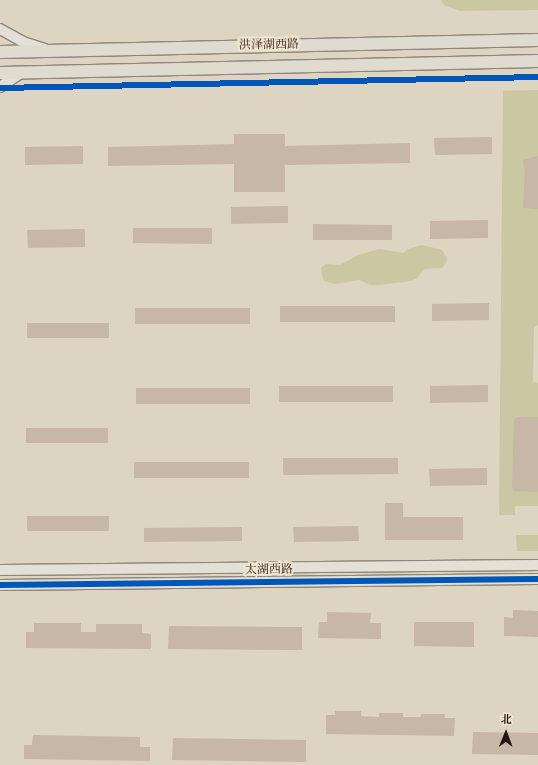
<!DOCTYPE html>
<meta charset="utf-8">
<style>
body{margin:0}
#map{position:relative;width:538px;height:765px;overflow:hidden;background:#ddd4c1;font-family:"Old Standard TT","Noto Serif SC",serif}
div>[style]{position:absolute}
.green>*{inset:0;background:#cbc7a2}
.building>*{inset:0;background:#c6b7a6}
.roads{filter:drop-shadow(1px 0 #8d867b) drop-shadow(-1px 0 #8d867b) drop-shadow(0 1px #8d867b) drop-shadow(0 -1px #8d867b)}
.minor>*{height:10px;margin:-5px;padding:0 5px;transform-origin:5px;border-radius:5px;background:#e5e0d6}
.major>*{height:12px;margin:-6px;padding:0 6px;transform-origin:6px;border-radius:6px;background:#e0dbcf}
.cycleway>*{height:6px;margin:-3px;padding:0 3px;transform-origin:3px;border-radius:3px;background:#0057b8}
span{translate:-50% -50%;white-space:nowrap;text-align:center;line-height:1.15;-webkit-text-stroke:4px #f1e6cf;paint-order:stroke}
.street-label{font-size:12px;color:#231610}
.north{position:absolute;left:486px;top:713px;width:40px;height:40px;-webkit-text-stroke:3px #f1e6cf;paint-order:stroke;rotate:1deg;font-size:11px;font-weight:700;line-height:16px;text-align:center;color:#231610}
.north::after{content:'';display:block;margin:auto;width:14px;height:18px;background:#231610;clip-path:polygon(50% 0,100% 100%,50% 72%,0 100%)}
</style>
<div id="map">
<div class="green">
<div style="clip-path:polygon(441px 0,538px 0,538px 10px,460px 11px,444px 5px)"></div>
<div style="clip-path:polygon(538px 90px,538px 325px,534px 327px,533px 382px,538px 383px,538px 506px,515px 506px,515px 515px,499px 515px,503px 91px)"></div>
<div style="clip-path:polygon(422px 245px,442px 250px,447px 258px,446px 263px,442px 268px,424px 269px,417px 278px,411px 281px,379px 285px,370px 285px,359px 280px,335px 284px,324px 281px,322px 275px,321px 268px,326px 264px,340px 265px,358px 255px,379px 249px,403px 253px,408px 249px)"></div>
<div style="clip-path:polygon(516px 535px,538px 535px,538px 551px,517px 551px)"></div>
</div>
<div class="building">
<div style="clip-path:polygon(234px 134px,285px 134px,285px 146px,410px 143px,410px 163px,285px 165px,285px 192px,234px 192px,234px 164px,108px 166px,108px 147px,234px 144px)"></div>
<div style="clip-path:polygon(492px 137px,492px 154px,435px 155px,434px 138px)"></div>
<div style="clip-path:polygon(83px 146px,83px 164px,25px 165px,25px 147px)"></div>
<div style="clip-path:polygon(538px 156px,538px 209px,523px 208px,525px 172px,523px 160px)"></div>
<div style="clip-path:polygon(288px 206px,288px 223px,231px 224px,231px 207px)"></div>
<div style="clip-path:polygon(488px 220px,488px 238px,430px 239px,430px 221px)"></div>
<div style="clip-path:polygon(313px 224px,392px 225px,392px 240px,313px 240px)"></div>
<div style="clip-path:polygon(133px 228px,212px 228px,212px 244px,133px 243px)"></div>
<div style="clip-path:polygon(85px 229px,85px 247px,28px 248px,27px 230px)"></div>
<div style="clip-path:polygon(489px 303px,489px 320px,432px 321px,432px 304px)"></div>
<div style="clip-path:polygon(280px 306px,395px 306px,395px 322px,280px 322px)"></div>
<div style="clip-path:polygon(135px 308px,250px 308px,250px 324px,135px 324px)"></div>
<div style="clip-path:polygon(27px 323px,109px 323px,109px 338px,27px 338px)"></div>
<div style="clip-path:polygon(488px 385px,488px 402px,430px 403px,430px 386px)"></div>
<div style="clip-path:polygon(279px 386px,393px 386px,393px 402px,279px 402px)"></div>
<div style="clip-path:polygon(136px 388px,250px 388px,250px 404px,136px 404px)"></div>
<div style="clip-path:polygon(517px 417px,538px 417px,538px 492px,514px 491px,512px 489px,514px 419px)"></div>
<div style="clip-path:polygon(26px 428px,108px 428px,108px 443px,26px 443px)"></div>
<div style="clip-path:polygon(283px 458px,398px 458px,398px 474px,283px 475px)"></div>
<div style="clip-path:polygon(134px 462px,249px 462px,249px 478px,134px 478px)"></div>
<div style="clip-path:polygon(487px 468px,487px 485px,430px 486px,429px 469px)"></div>
<div style="clip-path:polygon(385px 503px,403px 503px,403px 517px,463px 517px,463px 540px,385px 540px)"></div>
<div style="clip-path:polygon(27px 516px,109px 516px,109px 531px,27px 531px)"></div>
<div style="clip-path:polygon(358px 526px,359px 541px,294px 542px,293px 527px)"></div>
<div style="clip-path:polygon(242px 527px,242px 541px,144px 542px,144px 528px)"></div>
<div style="clip-path:polygon(513px 610px,538px 611px,538px 637px,504px 636px,504px 617px,513px 618px)"></div>
<div style="clip-path:polygon(327px 612px,371px 613px,370px 623px,381px 623px,381px 639px,318px 638px,319px 622px,327px 622px)"></div>
<div style="clip-path:polygon(414px 622px,474px 622px,474px 647px,414px 646px)"></div>
<div style="clip-path:polygon(34px 623px,81px 623px,81px 632px,96px 632px,96px 624px,142px 624px,142px 633px,151px 634px,151px 649px,26px 648px,26px 632px,34px 632px)"></div>
<div style="clip-path:polygon(169px 626px,302px 627px,302px 650px,168px 649px)"></div>
<div style="clip-path:polygon(335px 711px,361px 711px,361px 716px,379px 717px,379px 713px,403px 713px,403px 717px,421px 717px,421px 714px,445px 714px,445px 718px,455px 718px,454px 736px,326px 734px,326px 715px,335px 715px)"></div>
<div style="clip-path:polygon(473px 732px,538px 733px,538px 755px,472px 754px)"></div>
<div style="clip-path:polygon(33px 735px,140px 737px,140px 747px,150px 747px,150px 761px,24px 759px,24px 745px,32px 745px)"></div>
<div style="clip-path:polygon(173px 738px,306px 740px,306px 762px,172px 760px)"></div>
</div>
<div class="roads">
<div class="minor">
<div style="left:0;top:29px;width:26px;rotate:29deg"></div>
<div style="left:23px;top:42px;width:23px;rotate:18deg"></div>
<div style="left:0;top:87px;width:25px;rotate:-34deg"></div>
<div style="left:0;top:570px;width:538px;rotate:-0.53deg"></div>
<div style="left:0;top:585px;width:538px;rotate:-0.64deg"></div>
</div>
<div class="major">
<div style="left:0;top:52px;width:538px;rotate:-1.28deg"></div>
<div style="left:0;top:73px;width:538px;rotate:-1.28deg"></div>
</div>
</div>
<div class="cycleway">
<div style="left:0;top:88px;width:538px;rotate:-1.17deg"></div>
<div style="left:0;top:585px;width:538px;rotate:-0.64deg"></div>
</div>
<div class="street-label">
<span style="left:269px;top:46px;rotate:-1deg">洪泽湖西路</span>
<span style="left:269px;top:571px;rotate:-1deg">太湖西路</span>
</div>
<div class="north">北</div>
</div>
